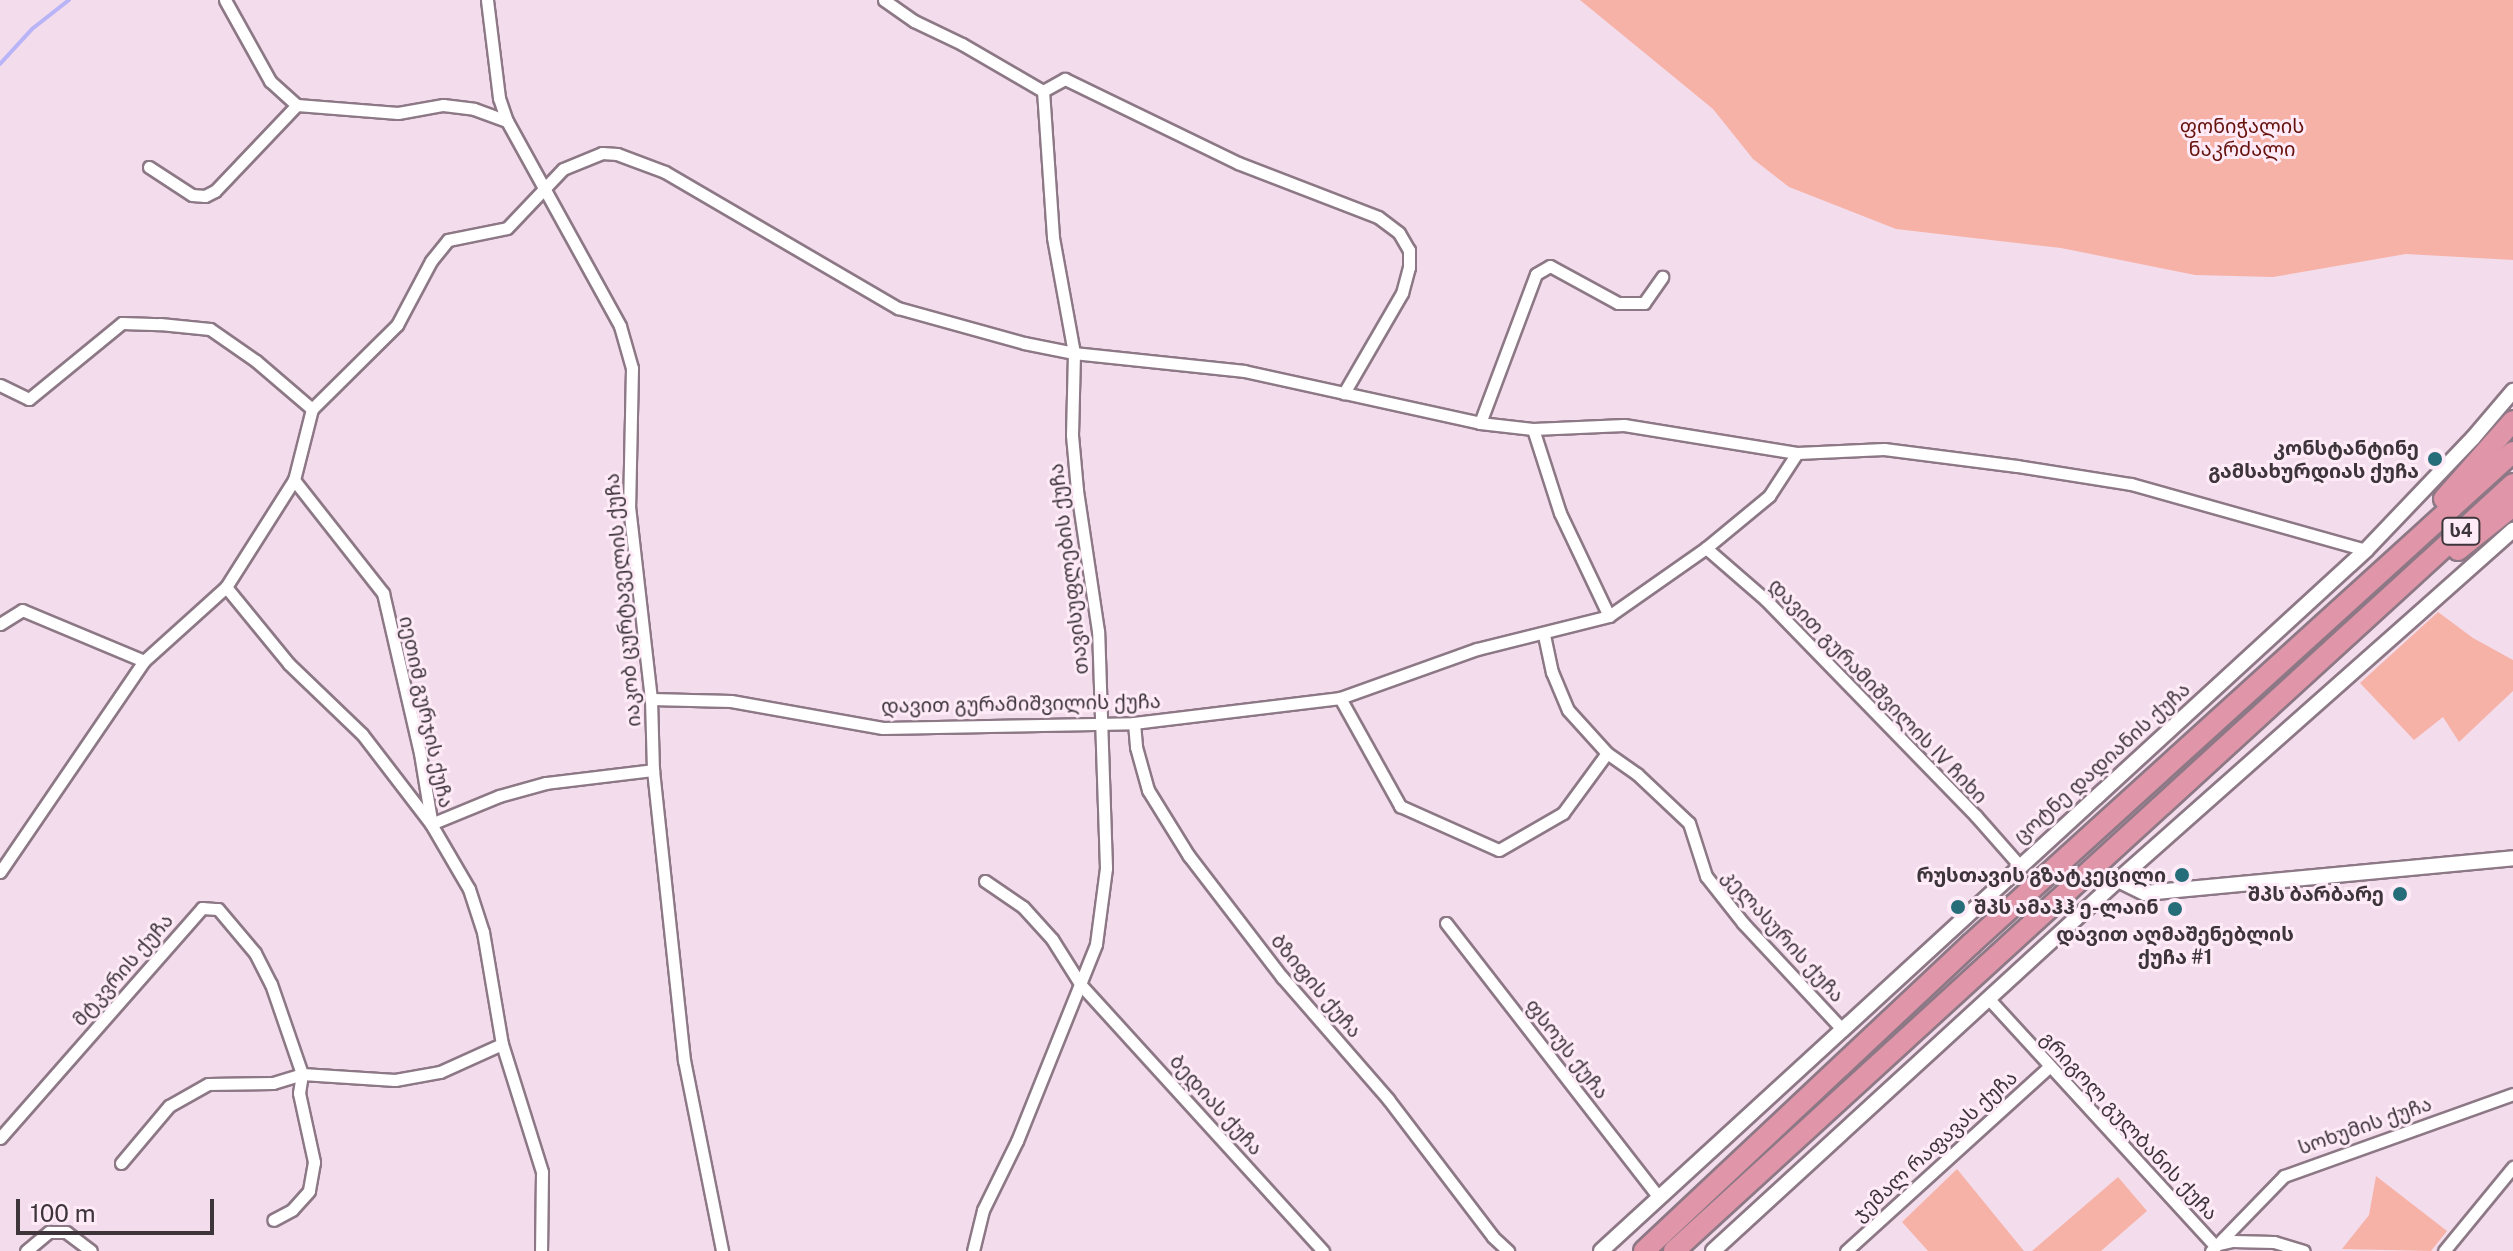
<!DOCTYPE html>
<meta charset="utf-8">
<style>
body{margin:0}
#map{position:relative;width:2513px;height:1251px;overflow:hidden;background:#f3ddec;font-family:"Public Sans","Noto Sans Georgian",sans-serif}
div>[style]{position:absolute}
.green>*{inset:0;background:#f7b2a7}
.stream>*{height:4px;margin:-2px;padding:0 2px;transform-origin:2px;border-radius:2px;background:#b9b4f7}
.roads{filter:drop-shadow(2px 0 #8d7886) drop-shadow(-2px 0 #8d7886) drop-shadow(0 2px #8d7886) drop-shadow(0 -2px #8d7886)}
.minor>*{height:11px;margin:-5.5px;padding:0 5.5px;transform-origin:5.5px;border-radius:5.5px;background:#fff}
.tertiary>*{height:14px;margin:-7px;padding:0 7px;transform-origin:7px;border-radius:7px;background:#fff}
.motorway>*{height:20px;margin:-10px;padding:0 10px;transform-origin:10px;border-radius:10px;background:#e096a8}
.dots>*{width:22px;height:22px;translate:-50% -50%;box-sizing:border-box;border:4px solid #feebf7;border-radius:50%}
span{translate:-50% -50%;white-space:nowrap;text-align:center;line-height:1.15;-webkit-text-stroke:6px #feebf7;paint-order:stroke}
.shield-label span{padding:2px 6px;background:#feebf7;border:2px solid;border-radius:6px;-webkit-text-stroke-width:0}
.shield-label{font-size:18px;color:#3e353b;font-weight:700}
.park-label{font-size:20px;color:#67130d}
.poi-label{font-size:20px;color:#3e353b;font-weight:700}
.right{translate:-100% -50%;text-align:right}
.left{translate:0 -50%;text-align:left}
.street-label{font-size:20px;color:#3e353b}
.scale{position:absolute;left:16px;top:1199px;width:198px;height:36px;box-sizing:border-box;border:4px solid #3e353b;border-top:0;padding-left:10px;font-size:24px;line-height:28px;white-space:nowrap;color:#3e353b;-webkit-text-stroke:6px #feebf7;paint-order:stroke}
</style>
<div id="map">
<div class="green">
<div style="clip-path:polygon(1580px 0,2513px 0,2513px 260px,2406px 254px,2273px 277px,2195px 275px,2061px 248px,1896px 229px,1789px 187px,1753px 159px,1713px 109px)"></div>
<div style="clip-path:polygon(2438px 612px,2473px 638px,2513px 660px,2513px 691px,2459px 742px,2443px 717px,2414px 740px,2360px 683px)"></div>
<div style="clip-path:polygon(1957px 1169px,2024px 1251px,1928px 1251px,1902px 1222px)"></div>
<div style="clip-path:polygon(2376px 1176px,2447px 1231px,2431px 1251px,2342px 1249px,2369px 1215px)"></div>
<div style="clip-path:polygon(2118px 1177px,2147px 1211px,2101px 1251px,2032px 1251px)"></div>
</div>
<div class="stream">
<div style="left:0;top:64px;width:47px;rotate:-47.6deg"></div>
<div style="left:32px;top:29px;width:47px;rotate:-38.1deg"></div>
</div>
<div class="roads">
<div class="minor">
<div style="left:225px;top:0;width:93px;rotate:60.9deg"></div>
<div style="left:270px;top:81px;width:36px;rotate:42deg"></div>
<div style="left:297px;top:105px;width:101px;rotate:4.5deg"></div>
<div style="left:398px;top:113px;width:46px;rotate:-10.1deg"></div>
<div style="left:443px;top:105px;width:31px;rotate:7deg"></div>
<div style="left:474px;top:109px;width:35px;rotate:20deg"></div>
<div style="left:487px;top:0;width:99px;rotate:83deg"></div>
<div style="left:499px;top:98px;width:24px;rotate:71deg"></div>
<div style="left:507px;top:121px;width:234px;rotate:61.1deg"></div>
<div style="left:620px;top:326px;width:44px;rotate:74.1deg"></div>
<div style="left:632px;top:368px;width:138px;rotate:91.2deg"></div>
<div style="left:629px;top:506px;width:194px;rotate:83.5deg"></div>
<div style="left:651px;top:699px;width:71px;rotate:88.4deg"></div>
<div style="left:653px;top:770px;width:292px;rotate:83.9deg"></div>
<div style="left:684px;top:1060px;width:195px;rotate:78.7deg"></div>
<div style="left:884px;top:0;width:37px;rotate:35deg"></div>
<div style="left:914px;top:21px;width:53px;rotate:25.6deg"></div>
<div style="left:962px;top:44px;width:94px;rotate:30.1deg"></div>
<div style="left:1043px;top:91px;width:25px;rotate:-29deg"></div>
<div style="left:1065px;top:79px;width:192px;rotate:25.9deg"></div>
<div style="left:1238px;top:163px;width:150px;rotate:21.1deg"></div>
<div style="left:1378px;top:217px;width:26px;rotate:37deg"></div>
<div style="left:1399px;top:233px;width:20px;rotate:60deg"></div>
<div style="left:1409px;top:250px;width:17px;rotate:90deg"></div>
<div style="left:1409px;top:267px;width:27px;rotate:105deg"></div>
<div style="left:1402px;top:293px;width:116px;rotate:120.1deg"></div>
<div style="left:149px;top:167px;width:51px;rotate:33.1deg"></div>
<div style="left:192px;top:195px;width:13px;rotate:4deg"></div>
<div style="left:205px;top:196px;width:11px;rotate:-27deg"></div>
<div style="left:215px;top:191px;width:119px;rotate:-46.4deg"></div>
<div style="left:0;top:385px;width:32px;rotate:26deg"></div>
<div style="left:29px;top:399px;width:120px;rotate:-39.3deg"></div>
<div style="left:122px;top:323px;width:38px;rotate:2deg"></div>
<div style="left:160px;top:324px;width:50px;rotate:5.7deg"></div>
<div style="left:210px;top:329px;width:56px;rotate:34.8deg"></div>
<div style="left:256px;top:361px;width:74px;rotate:40.6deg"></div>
<div style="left:1480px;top:423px;width:159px;rotate:-69.4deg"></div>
<div style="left:1536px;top:274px;width:16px;rotate:-30deg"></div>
<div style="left:1550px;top:266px;width:77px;rotate:28.6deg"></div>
<div style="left:1618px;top:303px;width:26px"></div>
<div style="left:1644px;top:303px;width:32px;rotate:-55deg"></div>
<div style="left:1533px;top:429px;width:88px;rotate:72.2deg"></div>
<div style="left:1560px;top:513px;width:114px;rotate:64.6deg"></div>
<div style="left:294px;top:480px;width:144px;rotate:51.8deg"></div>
<div style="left:383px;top:593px;width:164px;rotate:77deg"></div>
<div style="left:420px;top:753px;width:68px;rotate:80.7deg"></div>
<div style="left:1706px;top:548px;width:79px;rotate:40.9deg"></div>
<div style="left:1766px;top:600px;width:301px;rotate:45.8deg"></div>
<div style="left:1976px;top:816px;width:65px;rotate:48.7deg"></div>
<div style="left:226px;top:587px;width:99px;rotate:50.7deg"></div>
<div style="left:289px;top:664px;width:101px;rotate:43.8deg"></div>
<div style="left:362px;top:734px;width:113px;rotate:52.5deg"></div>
<div style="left:431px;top:824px;width:75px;rotate:59.7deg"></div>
<div style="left:469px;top:889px;width:45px;rotate:72deg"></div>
<div style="left:483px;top:932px;width:114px;rotate:80.4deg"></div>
<div style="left:502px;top:1044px;width:134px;rotate:72.6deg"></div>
<div style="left:542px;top:1172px;width:79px;rotate:90.7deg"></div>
<div style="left:0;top:624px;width:26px;rotate:-32deg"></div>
<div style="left:22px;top:610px;width:132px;rotate:22.7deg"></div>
<div style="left:1544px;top:635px;width:38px;rotate:78deg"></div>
<div style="left:1552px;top:672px;width:41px;rotate:67.2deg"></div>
<div style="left:1568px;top:710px;width:58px;rotate:47.8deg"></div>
<div style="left:1607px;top:753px;width:37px;rotate:35deg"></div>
<div style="left:1637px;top:774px;width:71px;rotate:43.3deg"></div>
<div style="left:1689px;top:823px;width:56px;rotate:72.2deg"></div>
<div style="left:1706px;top:876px;width:60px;rotate:51.8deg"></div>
<div style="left:1743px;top:923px;width:144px;rotate:47deg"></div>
<div style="left:1340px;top:698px;width:124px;rotate:60.9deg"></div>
<div style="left:1400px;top:806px;width:108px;rotate:24deg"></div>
<div style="left:1499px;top:850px;width:74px;rotate:-30deg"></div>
<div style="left:1563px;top:813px;width:74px;rotate:-53.7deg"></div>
<div style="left:651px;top:699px;width:80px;rotate:1.4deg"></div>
<div style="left:731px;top:701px;width:154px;rotate:10.1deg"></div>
<div style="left:883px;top:728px;width:251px;rotate:-1.1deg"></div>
<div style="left:1134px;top:723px;width:208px;rotate:-6.9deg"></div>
<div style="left:1340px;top:698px;width:145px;rotate:-19.7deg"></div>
<div style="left:1477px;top:649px;width:136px;rotate:-14deg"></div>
<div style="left:1609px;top:616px;width:118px;rotate:-35deg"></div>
<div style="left:1706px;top:548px;width:82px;rotate:-39.5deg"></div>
<div style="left:1769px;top:496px;width:51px;rotate:-56.9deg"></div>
<div style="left:1134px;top:723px;width:24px;rotate:85deg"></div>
<div style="left:1136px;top:747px;width:45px;rotate:74.4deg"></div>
<div style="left:1148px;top:790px;width:78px;rotate:58.2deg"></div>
<div style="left:1189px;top:856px;width:153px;rotate:52.5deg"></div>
<div style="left:1282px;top:977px;width:162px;rotate:49deg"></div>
<div style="left:1388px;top:1099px;width:173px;rotate:52.7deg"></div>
<div style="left:1493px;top:1237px;width:21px;rotate:43deg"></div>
<div style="left:431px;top:824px;width:74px;rotate:-22.4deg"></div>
<div style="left:499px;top:796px;width:49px;rotate:-15.5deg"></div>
<div style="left:546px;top:783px;width:108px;rotate:-6.9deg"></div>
<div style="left:0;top:872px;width:255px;rotate:-55.7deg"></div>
<div style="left:144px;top:661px;width:110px;rotate:-42.1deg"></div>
<div style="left:226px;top:587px;width:127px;rotate:-57.6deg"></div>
<div style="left:294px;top:480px;width:73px;rotate:-75.8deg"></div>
<div style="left:312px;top:409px;width:120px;rotate:-44.7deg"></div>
<div style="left:397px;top:325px;width:72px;rotate:-62deg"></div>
<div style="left:431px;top:261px;width:27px;rotate:-51deg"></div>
<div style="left:448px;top:240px;width:60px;rotate:-11.5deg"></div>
<div style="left:507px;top:228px;width:81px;rotate:-46.5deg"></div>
<div style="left:563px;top:169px;width:42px;rotate:-22.3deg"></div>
<div style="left:602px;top:153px;width:15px;rotate:4deg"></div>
<div style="left:617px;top:154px;width:51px;rotate:20.6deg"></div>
<div style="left:665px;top:172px;width:270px;rotate:30.3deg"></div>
<div style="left:898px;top:308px;width:131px;rotate:15.5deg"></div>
<div style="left:1024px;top:343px;width:51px;rotate:11.3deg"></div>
<div style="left:1074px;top:353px;width:171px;rotate:6deg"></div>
<div style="left:1244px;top:371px;width:242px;rotate:12.4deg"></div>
<div style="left:1480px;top:423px;width:53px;rotate:6.5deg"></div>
<div style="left:1533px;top:429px;width:91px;rotate:-2.5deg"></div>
<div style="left:1624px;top:425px;width:175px;rotate:9.2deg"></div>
<div style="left:1797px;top:453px;width:87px;rotate:-2.6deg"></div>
<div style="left:1884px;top:449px;width:134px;rotate:7.3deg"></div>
<div style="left:2017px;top:466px;width:115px;rotate:9deg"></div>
<div style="left:2131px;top:484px;width:244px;rotate:15.7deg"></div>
<div style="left:985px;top:881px;width:46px;rotate:34.4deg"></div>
<div style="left:1023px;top:907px;width:43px;rotate:47.8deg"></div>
<div style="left:1052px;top:939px;width:54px;rotate:57.8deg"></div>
<div style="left:1081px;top:985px;width:360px;rotate:47.7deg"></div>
<div style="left:1446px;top:923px;width:348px;rotate:52.2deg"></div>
<div style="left:1988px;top:998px;width:336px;rotate:47.5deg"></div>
<div style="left:0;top:1138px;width:306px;rotate:-48.7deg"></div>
<div style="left:202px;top:908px;width:16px;rotate:4deg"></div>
<div style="left:218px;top:909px;width:57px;rotate:49.9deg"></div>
<div style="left:255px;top:953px;width:35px;rotate:63deg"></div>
<div style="left:271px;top:984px;width:95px;rotate:71deg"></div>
<div style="left:302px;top:1074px;width:19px;rotate:99deg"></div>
<div style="left:299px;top:1093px;width:71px;rotate:77.7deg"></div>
<div style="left:314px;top:1162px;width:29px;rotate:100deg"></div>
<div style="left:309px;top:1191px;width:25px;rotate:132deg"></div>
<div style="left:292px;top:1210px;width:21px;rotate:152deg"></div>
<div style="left:121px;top:1163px;width:75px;rotate:-49.9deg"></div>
<div style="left:169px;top:1106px;width:45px;rotate:-29.4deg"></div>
<div style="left:208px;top:1084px;width:65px;rotate:-0.9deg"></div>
<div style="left:273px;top:1083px;width:30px;rotate:-17deg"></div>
<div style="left:302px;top:1074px;width:93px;rotate:3.7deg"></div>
<div style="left:395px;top:1080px;width:46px;rotate:-10.1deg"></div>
<div style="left:440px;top:1072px;width:68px;rotate:-24.3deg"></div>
<div style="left:2215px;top:1245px;width:17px;rotate:-13deg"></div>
<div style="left:2232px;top:1241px;width:42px;rotate:1.4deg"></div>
<div style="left:2274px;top:1242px;width:31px;rotate:17deg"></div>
<div style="left:26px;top:1251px;width:30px;rotate:-40deg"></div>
<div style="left:49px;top:1232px;width:17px"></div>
<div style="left:66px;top:1232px;width:31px;rotate:37deg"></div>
<div style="left:973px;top:1251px;width:42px;rotate:-76.3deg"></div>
<div style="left:983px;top:1210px;width:77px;rotate:-63.8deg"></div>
<div style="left:1017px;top:1141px;width:212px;rotate:-68.1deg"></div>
<div style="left:1096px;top:944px;width:77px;rotate:-82.5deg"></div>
<div style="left:1106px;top:868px;width:237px;rotate:-91.9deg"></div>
<div style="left:1098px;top:631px;width:143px;rotate:-98.5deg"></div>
<div style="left:1077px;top:490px;width:55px;rotate:-95.2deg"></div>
<div style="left:1072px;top:435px;width:82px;rotate:-88.6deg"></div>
<div style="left:1074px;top:353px;width:118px;rotate:-100.3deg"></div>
<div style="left:1053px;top:237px;width:146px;rotate:-93.9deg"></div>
<div style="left:1846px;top:1251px;width:274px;rotate:-42.2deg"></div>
<div style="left:2211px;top:1251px;width:105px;rotate:-45.8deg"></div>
<div style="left:2284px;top:1176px;width:243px;rotate:-19.7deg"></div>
<div style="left:2444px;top:1251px;width:109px;rotate:-50.6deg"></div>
</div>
<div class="tertiary">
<div style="left:2118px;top:880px;width:30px;rotate:26deg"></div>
<div style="left:2145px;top:893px;width:370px;rotate:-5.4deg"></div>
<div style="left:1601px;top:1251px;width:1038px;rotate:-42.5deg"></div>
<div style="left:2366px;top:550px;width:155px;rotate:-46.3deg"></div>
<div style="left:2473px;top:438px;width:62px;rotate:-49.6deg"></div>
<div style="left:1713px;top:1251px;width:549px;rotate:-42.49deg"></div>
<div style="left:2118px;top:880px;width:528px;rotate:-41.54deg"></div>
</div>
<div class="motorway">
<div style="left:2444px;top:499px;width:104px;rotate:-48.5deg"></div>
<div style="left:2458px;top:550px;width:70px;rotate:-38.7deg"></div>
<div style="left:1644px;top:1251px;width:449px;rotate:-43.2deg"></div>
<div style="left:1971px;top:944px;width:732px;rotate:-42.23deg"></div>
<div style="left:1674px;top:1251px;width:1137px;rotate:-42.43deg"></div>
</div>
</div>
<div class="dots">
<div style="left:2435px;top:459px;background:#256d79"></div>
<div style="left:2182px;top:875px;background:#256d79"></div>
<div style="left:2400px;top:894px;background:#256d79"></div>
<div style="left:1958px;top:907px;background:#256d79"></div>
<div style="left:2175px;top:909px;background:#256d79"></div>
</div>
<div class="shield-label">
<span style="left:2461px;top:531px">ს4</span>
</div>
<div class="park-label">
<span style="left:2242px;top:138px">ფონიჭალის<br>ნაკრძალი</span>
</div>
<div class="poi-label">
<span class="right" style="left:2419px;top:460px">კონსტანტინე<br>გამსახურდიას ქუჩა</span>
<span class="right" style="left:2166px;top:875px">რუსთავის გზატკეცილი</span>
<span class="right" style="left:2384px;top:894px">შპს ბარბარე</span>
<span class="left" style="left:1974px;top:907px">შპს ამაჰჰ ე-ლაინ</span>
<span style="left:2175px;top:946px">დავით აღმაშენებლის<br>ქუჩა #1</span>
</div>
<div class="street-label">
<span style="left:1069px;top:569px;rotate:-97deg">თავისუფლების ქუჩა</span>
<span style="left:623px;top:600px;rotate:-95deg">იაკობ ცურტაველის ქუჩა</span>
<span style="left:1878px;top:691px;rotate:46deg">დავით გურამიშვილის IV ჩიხი</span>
<span style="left:1021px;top:704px;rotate:-1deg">დავით გურამიშვილის ქუჩა</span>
<span style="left:426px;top:712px;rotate:78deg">იეთიმ გურჯის ქუჩა</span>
<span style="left:2102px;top:763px;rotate:-42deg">ცოტნე დადიანის ქუჩა</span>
<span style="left:1783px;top:936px;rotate:48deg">კელასურის ქუჩა</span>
<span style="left:123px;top:970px;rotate:-49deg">მტკვრის ქუჩა</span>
<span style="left:1316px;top:986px;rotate:50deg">ბზიფის ქუჩა</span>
<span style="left:1567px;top:1049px;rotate:52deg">ფსოუს ქუჩა</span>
<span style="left:1216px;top:1105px;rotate:48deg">ბედიას ქუჩა</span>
<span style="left:2129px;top:1126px;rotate:47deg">გრიგოლ გულბანის ქუჩა</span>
<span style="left:2365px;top:1126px;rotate:-19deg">სოხუმის ქუჩა</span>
<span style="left:1935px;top:1146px;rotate:-42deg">ჯემალ რაფავას ქუჩა</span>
</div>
<div class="scale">100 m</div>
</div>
